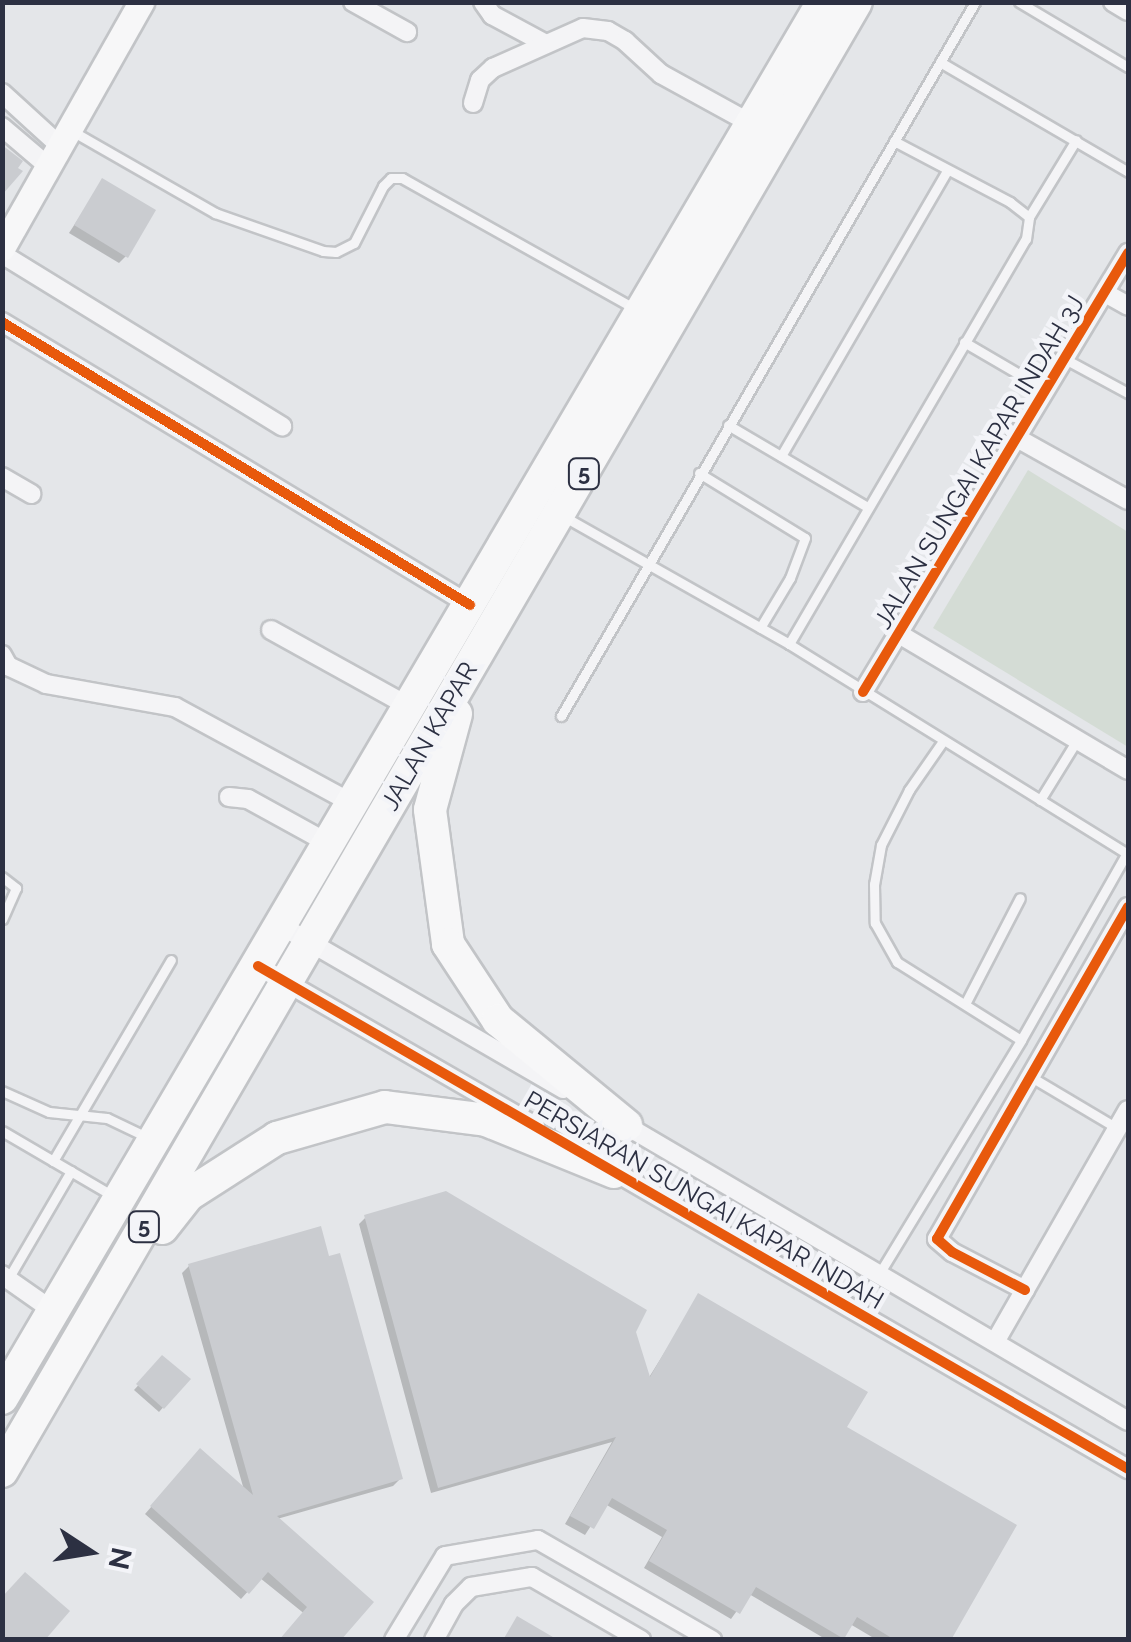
<!DOCTYPE html>
<style>
body{margin:0}
#map{position:relative;width:1131px;height:1642px;overflow:hidden;background:#e4e6e9;font-family:Raleway,sans-serif}
div>[style]{position:absolute}
.green>*{inset:0;background:#d4dcd5}
.shadow>*{inset:0;background:#0003}
.building>*{inset:0;background:#caccd0}
.roads{filter:drop-shadow(2px 0 #c2c4c7) drop-shadow(-2px 0 #c2c4c7) drop-shadow(0 2px #c2c4c7) drop-shadow(0 -2px #c2c4c7)}
.lane>*{height:9px;margin:-4.5px;padding:0 4.5px;transform-origin:4.5px;border-radius:4.5px;background:#f4f4f6}
.street>*{height:18px;margin:-9px;padding:0 9px;transform-origin:9px;border-radius:9px;background:#f4f4f6}
.secondary>*{height:25px;margin:-12.5px;padding:0 12.5px;transform-origin:12.5px;border-radius:12.5px;background:#f7f7f8}
.highway>*{height:32px;margin:-16px;padding:0 16px;transform-origin:16px;border-radius:16px;background:#f7f7f8}
.cycleway>*{height:10px;margin:-5px;padding:0 5px;transform-origin:5px;border-radius:5px;background:#e8590c}
span{translate:-50% -50%;white-space:nowrap;text-align:center;line-height:1.15;-webkit-text-stroke:9px #f3f4f8;paint-order:stroke}
.shield-label span{padding:2px 8px;background:#f3f4f8;border:2px solid;border-radius:8px;-webkit-text-stroke-width:0}
.shield-label{font-size:22px;color:#2c3042;font-weight:700}
.street-label{font-size:25px;color:#2c3042}
.frame{position:absolute;inset:0;border:5px solid #2c3042;pointer-events:none}
.north{position:absolute;left:40px;top:1502px;width:100px;height:100px;-webkit-text-stroke:8px #f3f4f8;paint-order:stroke;rotate:102deg;font-size:28px;font-weight:700;line-height:40px;text-align:center;color:#2c3042}
.north::after{content:'';display:block;margin:auto;width:35px;height:45px;background:#2c3042;clip-path:polygon(50% 0,100% 100%,50% 72%,0 100%)}
</style>
<div id="map">
<div class="green">
<div style="clip-path:polygon(1028px 470px,1128px 532px,1128px 747px,933px 628px)"></div>
</div>
<div class="shadow">
<div style="clip-path:polygon(103px 181px,126px 256px,119px 263px,69px 233px)"></div>
<div style="clip-path:polygon(366px 1217px,634px 1332px,648px 1379px,699px 1297px,844px 1428px,948px 1640px,877px 1640px,850px 1624px,840px 1640px,827px 1640px,749px 1594px,731px 1619px,644px 1568px,662px 1537px,605px 1504px,585px 1535px,565px 1524px,612px 1442px,431px 1493px,359px 1224px)"></div>
<div style="clip-path:polygon(189px 1266px,400px 1479px,393px 1486px,277px 1519px,337px 1640px,260px 1578px,241px 1599px,145px 1514px,194px 1458px,244px 1490px,182px 1273px)"></div>
<div style="clip-path:polygon(163px 1358px,187px 1380px,159px 1412px,134px 1390px)"></div>
</div>
<div class="building">
<div style="clip-path:polygon(2px 145px,23px 161px,18px 168px,23px 171px,2px 195px)"></div>
<div style="clip-path:polygon(102px 178px,156px 210px,128px 258px,74px 225px)"></div>
<div style="clip-path:polygon(446px 1191px,647px 1310px,636px 1332px,650px 1377px,698px 1293px,868px 1392px,847px 1427px,1017px 1525px,951px 1640px,895px 1640px,857px 1617px,844px 1639px,756px 1587px,740px 1614px,649px 1561px,667px 1530px,612px 1498px,594px 1529px,570px 1516px,616px 1437px,438px 1488px,364px 1215px)"></div>
<div style="clip-path:polygon(321px 1226px,329px 1256px,340px 1253px,403px 1479px,277px 1516px,374px 1602px,341px 1640px,279px 1640px,307px 1607px,268px 1572px,249px 1594px,150px 1506px,200px 1448px,253px 1495px,188px 1264px)"></div>
<div style="clip-path:polygon(162px 1355px,191px 1379px,164px 1409px,136px 1384px)"></div>
<div style="clip-path:polygon(25px 1572px,70px 1611px,45px 1640px,2px 1640px,2px 1597px)"></div>
<div style="clip-path:polygon(517px 1616px,558px 1640px,503px 1640px)"></div>
</div>
<div class="roads">
<div class="lane">
<div style="left:1019px;top:2px;width:127px;rotate:30.8deg"></div>
<div style="left:940px;top:62px;width:218px;rotate:30.3deg"></div>
<div style="left:72px;top:131px;width:165px;rotate:29.8deg"></div>
<div style="left:215px;top:213px;width:114px;rotate:19.4deg"></div>
<div style="left:323px;top:251px;width:13px;rotate:4deg"></div>
<div style="left:336px;top:252px;width:20px;rotate:-27deg"></div>
<div style="left:354px;top:243px;width:64px;rotate:-63deg"></div>
<div style="left:383px;top:186px;width:11px;rotate:-45deg"></div>
<div style="left:391px;top:178px;width:11px"></div>
<div style="left:402px;top:178px;width:266px;rotate:29.3deg"></div>
<div style="left:1029px;top:217px;width:90px;rotate:-58.6deg"></div>
<div style="left:964px;top:342px;width:95px;rotate:30.3deg"></div>
<div style="left:1065px;top:359px;width:72px;rotate:28.4deg"></div>
<div style="left:728px;top:425px;width:161px;rotate:30.5deg"></div>
<div style="left:781px;top:456px;width:330px;rotate:-59.8deg"></div>
<div style="left:699px;top:473px;width:124px;rotate:31.5deg"></div>
<div style="left:805px;top:538px;width:43px;rotate:110.6deg"></div>
<div style="left:790px;top:578px;width:58px;rotate:121deg"></div>
<div style="left:563px;top:516px;width:260px;rotate:29.5deg"></div>
<div style="left:789px;top:644px;width:469px;rotate:-59.7deg"></div>
<div style="left:1026px;top:239px;width:22px;rotate:-82deg"></div>
<div style="left:1029px;top:217px;width:24px;rotate:-142deg"></div>
<div style="left:1010px;top:202px;width:131px;rotate:-152.3deg"></div>
<div style="left:789px;top:644px;width:399px;rotate:31.8deg"></div>
<div style="left:561px;top:716px;width:825px;rotate:-59.89deg"></div>
<div style="left:943px;top:741px;width:60px;rotate:124.8deg"></div>
<div style="left:909px;top:790px;width:62px;rotate:117deg"></div>
<div style="left:881px;top:845px;width:40px;rotate:100deg"></div>
<div style="left:874px;top:884px;width:39px;rotate:89deg"></div>
<div style="left:875px;top:923px;width:45px;rotate:60.6deg"></div>
<div style="left:897px;top:962px;width:146px;rotate:32.2deg"></div>
<div style="left:1040px;top:800px;width:70px;rotate:-58.3deg"></div>
<div style="left:2px;top:877px;width:18px;rotate:38deg"></div>
<div style="left:16px;top:888px;width:34px;rotate:114deg"></div>
<div style="left:965px;top:1004px;width:119px;rotate:-62.6deg"></div>
<div style="left:1031px;top:1077px;width:100px;rotate:30.7deg"></div>
<div style="left:2px;top:1091px;width:51px;rotate:24.1deg"></div>
<div style="left:49px;top:1112px;width:58px;rotate:5.9deg"></div>
<div style="left:107px;top:1118px;width:47px;rotate:25.5deg"></div>
<div style="left:2px;top:1131px;width:131px;rotate:30.3deg"></div>
<div style="left:53px;top:1161px;width:233px;rotate:-59.6deg"></div>
<div style="left:879px;top:1274px;width:274px;rotate:-58.7deg"></div>
<div style="left:1021px;top:1040px;width:215px;rotate:-60.5deg"></div>
<div style="left:8px;top:1279px;width:125px;rotate:-59.7deg"></div>
</div>
<div class="street">
<div style="left:353px;top:2px;width:62px;rotate:29.1deg"></div>
<div style="left:483px;top:2px;width:16px;rotate:55deg"></div>
<div style="left:492px;top:15px;width:61px;rotate:28.2deg"></div>
<div style="left:1113px;top:2px;width:17px;rotate:31deg"></div>
<div style="left:2px;top:93px;width:79px;rotate:42.4deg"></div>
<div style="left:473px;top:103px;width:24px;rotate:-73deg"></div>
<div style="left:480px;top:80px;width:18px;rotate:-43deg"></div>
<div style="left:493px;top:68px;width:98px;rotate:-24deg"></div>
<div style="left:583px;top:28px;width:25px;rotate:7deg"></div>
<div style="left:608px;top:31px;width:20px;rotate:30deg"></div>
<div style="left:625px;top:41px;width:49px;rotate:42.5deg"></div>
<div style="left:661px;top:74px;width:104px;rotate:28.8deg"></div>
<div style="left:2px;top:127px;width:60px;rotate:40.3deg"></div>
<div style="left:2px;top:254px;width:329px;rotate:31.6deg"></div>
<div style="left:1105px;top:293px;width:26px;rotate:29deg"></div>
<div style="left:2px;top:322px;width:547px;rotate:31.16deg"></div>
<div style="left:1017px;top:438px;width:127px;rotate:29.2deg"></div>
<div style="left:2px;top:477px;width:34px;rotate:30deg"></div>
<div style="left:271px;top:630px;width:159px;rotate:29deg"></div>
<div style="left:899px;top:634px;width:266px;rotate:30.7deg"></div>
<div style="left:2px;top:655px;width:13px;rotate:61deg"></div>
<div style="left:8px;top:666px;width:42px;rotate:25.3deg"></div>
<div style="left:46px;top:684px;width:131px;rotate:10.1deg"></div>
<div style="left:175px;top:707px;width:204px;rotate:28.5deg"></div>
<div style="left:863px;top:692px;width:513px;rotate:-58.88deg"></div>
<div style="left:229px;top:797px;width:19px;rotate:6deg"></div>
<div style="left:248px;top:799px;width:94px;rotate:28.8deg"></div>
<div style="left:282px;top:926px;width:325px;rotate:30.1deg"></div>
<div style="left:258px;top:966px;width:320px;rotate:30deg"></div>
<div style="left:620px;top:1122px;width:589px;rotate:30.48deg"></div>
<div style="left:610px;top:1169px;width:599px;rotate:30.08deg"></div>
<div style="left:2px;top:1275px;width:66px;rotate:35.1deg"></div>
<div style="left:1025px;top:1290px;width:82px;rotate:-152.5deg"></div>
<div style="left:952px;top:1252px;width:20px;rotate:-139deg"></div>
<div style="left:937px;top:1239px;width:383px;rotate:-60.1deg"></div>
<div style="left:995px;top:1342px;width:267px;rotate:-60.2deg"></div>
<div style="left:394px;top:1640px;width:98px;rotate:-58.7deg"></div>
<div style="left:445px;top:1556px;width:94px;rotate:-9.8deg"></div>
<div style="left:538px;top:1540px;width:201px;rotate:29.9deg"></div>
<div style="left:434px;top:1640px;width:41px;rotate:-60.9deg"></div>
<div style="left:454px;top:1604px;width:24px;rotate:-45deg"></div>
<div style="left:471px;top:1587px;width:62px;rotate:-9.3deg"></div>
<div style="left:532px;top:1577px;width:126px;rotate:30deg"></div>
</div>
<div class="secondary">
<div style="left:2px;top:248px;width:283px;rotate:-60.5deg"></div>
</div>
<div class="highway">
<div style="left:456px;top:714px;width:99px;rotate:105.2deg"></div>
<div style="left:430px;top:810px;width:135px;rotate:82.3deg"></div>
<div style="left:448px;top:944px;width:91px;rotate:56.7deg"></div>
<div style="left:498px;top:1020px;width:166px;rotate:39.4deg"></div>
<div style="left:162px;top:1228px;width:42px;rotate:-51.8deg"></div>
<div style="left:188px;top:1195px;width:106px;rotate:-32.6deg"></div>
<div style="left:277px;top:1138px;width:112px;rotate:-16deg"></div>
<div style="left:385px;top:1107px;width:102px;rotate:7.3deg"></div>
<div style="left:486px;top:1120px;width:138px;rotate:22.1deg"></div>
<div style="left:2px;top:1398px;width:1620px;rotate:-59.54deg"></div>
<div style="left:2px;top:1471px;width:1699px;rotate:-59.83deg"></div>
</div>
</div>
<div class="cycleway">
<div style="left:2px;top:322px;width:547px;rotate:31.16deg"></div>
<div style="left:863px;top:692px;width:513px;rotate:-58.88deg"></div>
<div style="left:258px;top:966px;width:1005px;rotate:30.03deg"></div>
<div style="left:1025px;top:1290px;width:82px;rotate:-152.5deg"></div>
<div style="left:952px;top:1252px;width:20px;rotate:-139deg"></div>
<div style="left:937px;top:1239px;width:383px;rotate:-60.1deg"></div>
</div>
<div class="shield-label">
<span style="left:584px;top:474px">5</span>
<span style="left:144px;top:1227px">5</span>
</div>
<div class="street-label">
<span style="left:979px;top:462px;rotate:-59deg">JALAN SUNGAI KAPAR INDAH 3J</span>
<span style="left:429px;top:736px;rotate:-60deg">JALAN KAPAR</span>
<span style="left:704px;top:1200px;rotate:30deg">PERSIARAN SUNGAI KAPAR INDAH</span>
</div>
<div class="frame"></div>
<div class="north">N</div>
</div>
